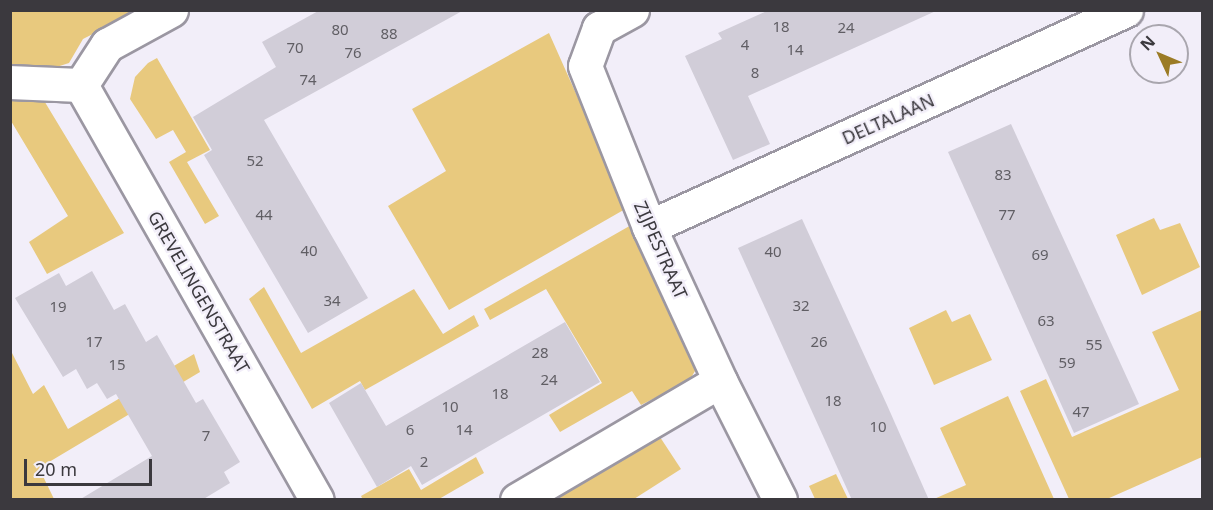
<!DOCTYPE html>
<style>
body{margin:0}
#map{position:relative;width:1213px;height:510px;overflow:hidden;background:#f2eef9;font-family:"Noto Sans",sans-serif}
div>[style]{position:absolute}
.green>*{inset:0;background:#e8c97e}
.building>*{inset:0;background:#d1cdd8}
.roads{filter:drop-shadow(2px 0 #9b97a2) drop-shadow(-2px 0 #9b97a2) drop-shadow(0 2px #9b97a2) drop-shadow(0 -2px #9b97a2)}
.minor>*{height:33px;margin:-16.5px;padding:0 16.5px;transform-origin:16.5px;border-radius:16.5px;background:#fff}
span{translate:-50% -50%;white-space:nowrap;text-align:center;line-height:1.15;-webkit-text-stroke:4.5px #f2eef9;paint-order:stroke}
.number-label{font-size:15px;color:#605e64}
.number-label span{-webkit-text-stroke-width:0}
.street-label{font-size:18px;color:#3b393e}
.frame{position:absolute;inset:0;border:12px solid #3b393e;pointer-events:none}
.north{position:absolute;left:1129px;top:24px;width:60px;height:60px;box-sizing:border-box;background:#f2eef9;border:2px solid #a9a6ae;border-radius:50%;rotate:314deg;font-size:16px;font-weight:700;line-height:24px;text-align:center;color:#3b393e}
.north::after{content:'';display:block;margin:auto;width:21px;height:27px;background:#9b7b25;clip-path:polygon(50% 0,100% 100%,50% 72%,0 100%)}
.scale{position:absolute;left:24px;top:459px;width:128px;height:27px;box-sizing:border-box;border:3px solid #3b393e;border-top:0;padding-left:8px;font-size:18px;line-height:21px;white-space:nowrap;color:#3b393e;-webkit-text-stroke:4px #f2eef9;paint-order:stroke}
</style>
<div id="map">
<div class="green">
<div style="clip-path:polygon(11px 11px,138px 11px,83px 39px,69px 63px,47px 70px,11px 64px)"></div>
<div style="clip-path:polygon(549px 33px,627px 208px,449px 310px,388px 206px,446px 171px,412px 109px)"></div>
<div style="clip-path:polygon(157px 58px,210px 150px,187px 162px,219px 216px,205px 224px,169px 162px,186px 152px,173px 130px,156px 139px,130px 99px,135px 77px,148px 63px)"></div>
<div style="clip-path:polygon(11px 87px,37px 89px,124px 233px,47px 274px,29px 242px,68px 216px,11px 121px)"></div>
<div style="clip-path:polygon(1154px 218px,1160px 230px,1180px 223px,1200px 267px,1142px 295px,1116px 235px)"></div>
<div style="clip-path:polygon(633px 224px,698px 366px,689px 381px,641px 405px,632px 391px,560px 432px,549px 415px,602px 383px,546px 289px,490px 320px,484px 309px)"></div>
<div style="clip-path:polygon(264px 287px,301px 353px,414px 289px,443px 334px,474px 315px,479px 326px,365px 390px,360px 381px,312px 409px,249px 299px)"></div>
<div style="clip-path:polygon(946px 310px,952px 322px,970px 314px,992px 360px,934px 385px,909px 328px)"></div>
<div style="clip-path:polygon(1202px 310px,1202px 457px,1107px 499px,1069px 499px,1020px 391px,1046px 379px,1072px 437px,1179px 390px,1152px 332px)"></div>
<div style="clip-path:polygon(12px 353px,33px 394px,44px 385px,68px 429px,194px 354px,200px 372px,39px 468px,54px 499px,11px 499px)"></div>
<div style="clip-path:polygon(1008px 396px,1054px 499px,934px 499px,966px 485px,940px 428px)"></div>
<div style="clip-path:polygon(658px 434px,681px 469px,634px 499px,546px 500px)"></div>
<div style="clip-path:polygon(476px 457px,484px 473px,439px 499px,363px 500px,361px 496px,409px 469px,421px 490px)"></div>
<div style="clip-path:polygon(836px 474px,848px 499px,815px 499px,809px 486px)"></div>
</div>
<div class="building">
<div style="clip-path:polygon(320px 10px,464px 10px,264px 120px,368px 298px,308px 333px,204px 155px,212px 150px,193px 117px,276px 67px,262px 42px)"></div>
<div style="clip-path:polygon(769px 10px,938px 10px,748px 96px,770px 144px,733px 160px,685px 56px,722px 39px,718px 33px)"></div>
<div style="clip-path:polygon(1011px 124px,1139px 404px,1074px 433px,948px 152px)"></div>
<div style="clip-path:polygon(802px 219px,887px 405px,929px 500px,852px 500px,738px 248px)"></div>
<div style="clip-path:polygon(92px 271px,114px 310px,125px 304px,146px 342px,157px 335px,196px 403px,203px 399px,240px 462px,224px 472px,230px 483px,202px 500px,79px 500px,152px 456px,116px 394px,107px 399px,97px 383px,87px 389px,76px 369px,63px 377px,15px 298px,59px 273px,66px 286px)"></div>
<div style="clip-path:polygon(565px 322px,600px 382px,422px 485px,411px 466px,377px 487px,329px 403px,361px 383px,386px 426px)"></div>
</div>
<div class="roads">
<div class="minor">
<div style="left:632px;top:10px;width:38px;rotate:151deg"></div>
<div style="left:599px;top:28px;width:40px;rotate:110.2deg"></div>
<div style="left:585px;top:66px;width:173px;rotate:68.3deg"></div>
<div style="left:649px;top:227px;width:170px;rotate:65.2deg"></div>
<div style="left:720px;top:381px;width:133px;rotate:63.2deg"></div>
<div style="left:10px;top:82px;width:71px;rotate:2.4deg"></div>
<div style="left:81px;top:85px;width:477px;rotate:60.4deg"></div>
<div style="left:81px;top:85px;width:48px;rotate:-57deg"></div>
<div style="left:107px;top:45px;width:73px;rotate:-28.7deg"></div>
<div style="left:649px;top:227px;width:524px;rotate:-24.46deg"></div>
<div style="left:517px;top:500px;width:235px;rotate:-30.4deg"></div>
</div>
</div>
<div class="number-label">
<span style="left:781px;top:27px">18</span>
<span style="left:846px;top:28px">24</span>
<span style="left:340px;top:30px">80</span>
<span style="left:389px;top:34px">88</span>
<span style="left:745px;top:45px">4</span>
<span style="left:295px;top:48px">70</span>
<span style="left:795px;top:50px">14</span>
<span style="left:353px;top:53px">76</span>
<span style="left:755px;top:73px">8</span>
<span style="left:308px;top:80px">74</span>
<span style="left:255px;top:161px">52</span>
<span style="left:1003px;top:175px">83</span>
<span style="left:264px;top:215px">44</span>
<span style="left:1007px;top:215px">77</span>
<span style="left:309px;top:251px">40</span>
<span style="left:773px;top:252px">40</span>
<span style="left:1040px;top:255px">69</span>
<span style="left:332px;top:301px">34</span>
<span style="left:801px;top:306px">32</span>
<span style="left:58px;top:307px">19</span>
<span style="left:1046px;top:321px">63</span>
<span style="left:94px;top:342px">17</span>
<span style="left:819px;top:342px">26</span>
<span style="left:1094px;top:345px">55</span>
<span style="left:540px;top:353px">28</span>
<span style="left:1067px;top:363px">59</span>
<span style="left:117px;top:365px">15</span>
<span style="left:549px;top:380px">24</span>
<span style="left:500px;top:394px">18</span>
<span style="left:833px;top:401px">18</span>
<span style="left:450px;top:407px">10</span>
<span style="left:1081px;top:412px">47</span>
<span style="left:878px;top:427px">10</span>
<span style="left:410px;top:430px">6</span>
<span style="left:464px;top:430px">14</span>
<span style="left:206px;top:436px">7</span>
<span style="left:424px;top:462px">2</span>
</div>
<div class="street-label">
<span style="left:888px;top:119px;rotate:-24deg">DELTALAAN</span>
<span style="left:661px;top:250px;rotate:66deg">ZIJPESTRAAT</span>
<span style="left:199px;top:292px;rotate:60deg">GREVELINGENSTRAAT</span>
</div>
<div class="frame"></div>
<div class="north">N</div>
<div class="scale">20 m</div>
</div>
